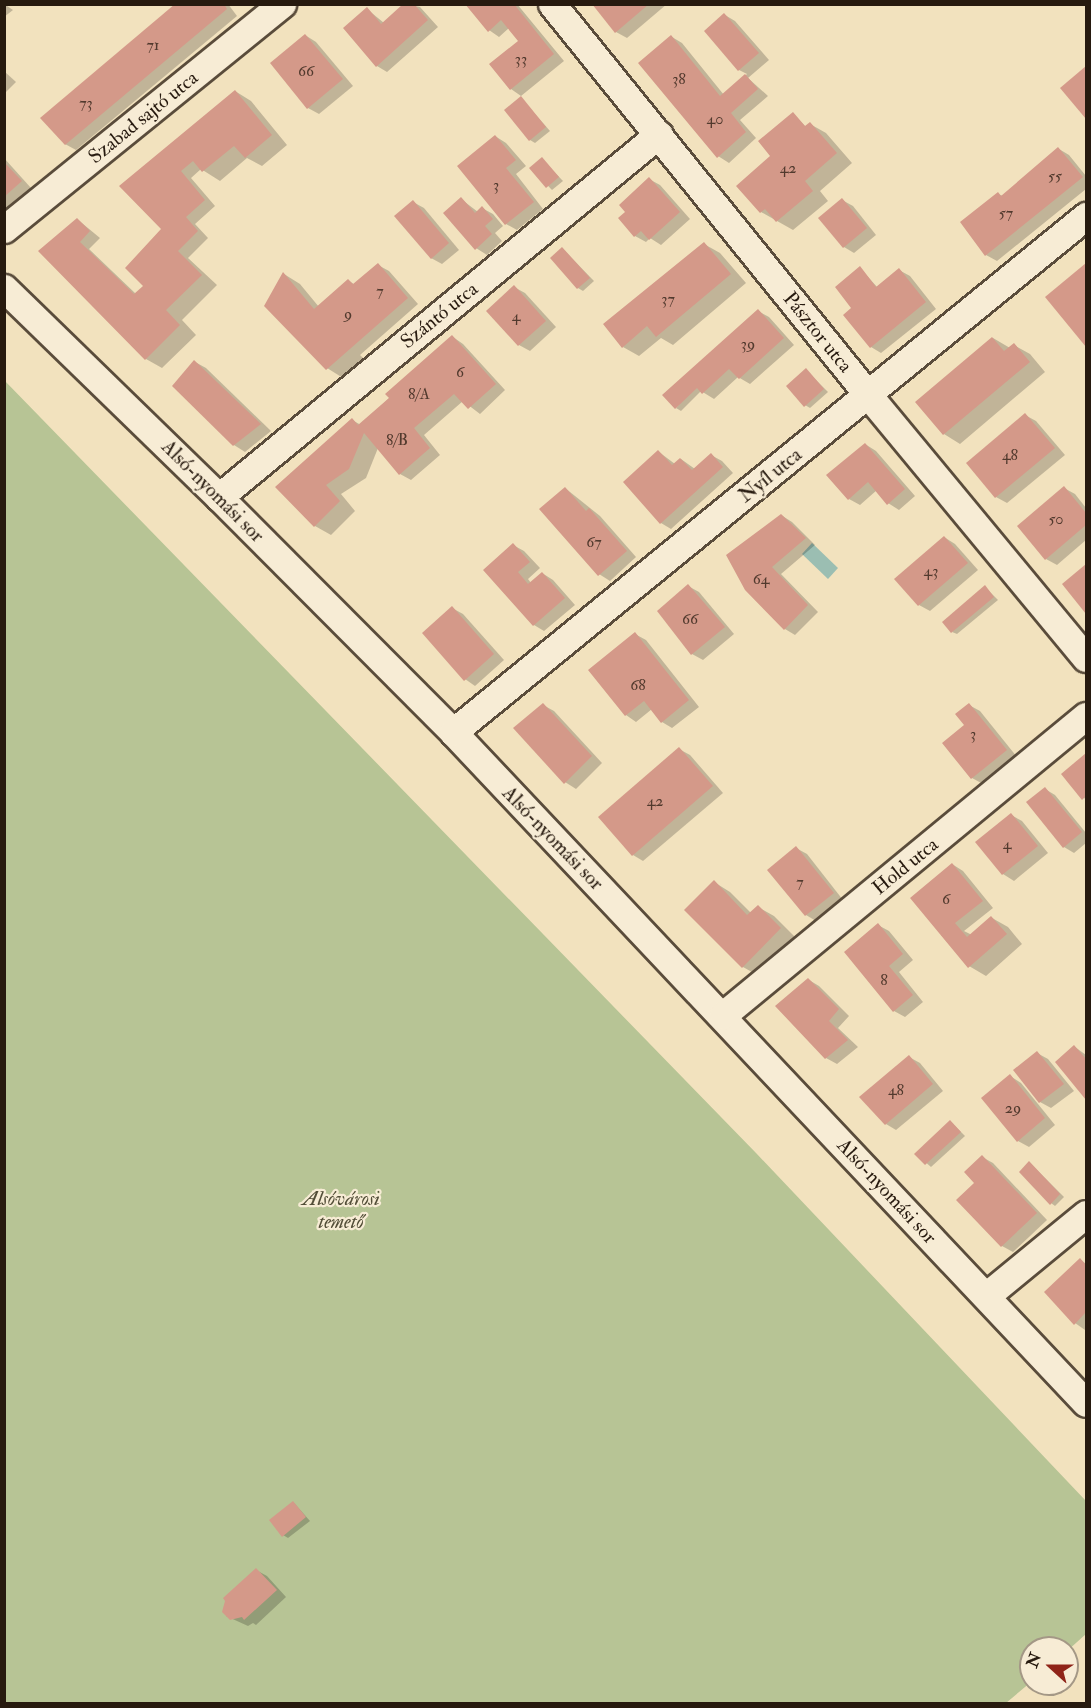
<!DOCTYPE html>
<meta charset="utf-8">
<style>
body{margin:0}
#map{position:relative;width:1091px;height:1708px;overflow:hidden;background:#f2e2be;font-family:"IM FELL Double Pica",serif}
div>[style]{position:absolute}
.green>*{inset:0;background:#b7c495}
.water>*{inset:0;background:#9bbeb2}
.shadow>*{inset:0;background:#0003}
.building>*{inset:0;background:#d49989}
.roads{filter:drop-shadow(2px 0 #5a4c3b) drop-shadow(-2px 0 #5a4c3b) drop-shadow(0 2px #5a4c3b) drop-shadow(0 -2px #5a4c3b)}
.minor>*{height:27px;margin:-13.5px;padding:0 13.5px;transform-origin:13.5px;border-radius:13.5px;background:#f7ecd5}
span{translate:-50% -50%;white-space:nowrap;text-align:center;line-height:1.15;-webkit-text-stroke:4.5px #f7ecd5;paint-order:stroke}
.number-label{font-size:16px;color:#523a2e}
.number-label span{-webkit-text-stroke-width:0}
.street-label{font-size:20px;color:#271a0f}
.park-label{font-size:20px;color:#524d37;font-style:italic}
.frame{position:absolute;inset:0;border:6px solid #271a0f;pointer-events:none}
.north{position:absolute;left:1019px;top:1636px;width:60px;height:60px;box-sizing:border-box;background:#f7ecd5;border:2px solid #a49886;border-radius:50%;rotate:291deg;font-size:16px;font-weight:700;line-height:24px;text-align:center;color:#271a0f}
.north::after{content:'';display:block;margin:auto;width:21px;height:27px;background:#8f2418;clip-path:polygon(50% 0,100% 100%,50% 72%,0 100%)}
</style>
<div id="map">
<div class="green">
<div style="clip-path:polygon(4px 380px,756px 1153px,1086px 1501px,1086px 1634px,1067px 1651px,1067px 1648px,1031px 1648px,1031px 1682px,1006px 1703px,5px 1703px)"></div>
</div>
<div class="water">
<div style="clip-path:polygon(812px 543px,838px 568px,828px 579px,802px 554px)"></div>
</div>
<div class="shadow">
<div style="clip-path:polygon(4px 4px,13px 10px,4px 17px)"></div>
<div style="clip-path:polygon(175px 4px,228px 4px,237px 16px,76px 150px,65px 144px)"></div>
<div style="clip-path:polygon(405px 4px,420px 7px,438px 27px,387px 72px,377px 66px,367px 9px,384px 23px)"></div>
<div style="clip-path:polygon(468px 4px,517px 4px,564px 61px,521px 96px,511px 89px,520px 41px,509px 28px,499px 37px,489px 30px)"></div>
<div style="clip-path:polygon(593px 4px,667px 4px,627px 38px,616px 32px)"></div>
<div style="clip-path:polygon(725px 15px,735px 21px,769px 60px,748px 78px,768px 96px,740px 120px,756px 138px,729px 163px,718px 156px,672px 37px,682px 43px,724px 95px,747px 74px,739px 70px)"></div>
<div style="clip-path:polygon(305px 35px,316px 42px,353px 86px,319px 114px,308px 108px,272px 64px)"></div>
<div style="clip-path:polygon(1086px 68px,1086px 116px,1062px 88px)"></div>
<div style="clip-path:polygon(4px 71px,16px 82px,4px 94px)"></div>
<div style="clip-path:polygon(235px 91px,251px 101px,287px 145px,262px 166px,247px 158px,220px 181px,201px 169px,191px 178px,215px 206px,195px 224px,208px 238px,188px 258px,217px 285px,182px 320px,196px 335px,162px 368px,146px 359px,40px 251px,77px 219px,100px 238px,89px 249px,136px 294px,145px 285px,164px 229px,121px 186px)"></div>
<div style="clip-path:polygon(521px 98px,550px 131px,535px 143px,530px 140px)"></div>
<div style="clip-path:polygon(793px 114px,806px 127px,810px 124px,826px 133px,852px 163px,820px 191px,828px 201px,793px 230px,761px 212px,773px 155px)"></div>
<div style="clip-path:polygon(495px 136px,506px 143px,526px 166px,516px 174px,543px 209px,517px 230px,506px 224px)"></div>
<div style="clip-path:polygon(1059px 149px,1069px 155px,1086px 176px,1086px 189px,997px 261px,986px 255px,998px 194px,1003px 196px)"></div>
<div style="clip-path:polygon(4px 158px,31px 188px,4px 213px)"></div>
<div style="clip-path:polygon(542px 159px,563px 181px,552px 190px,531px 168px)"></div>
<div style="clip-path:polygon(649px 179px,660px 185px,690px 219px,661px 245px,650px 238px,646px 242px,635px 236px,627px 212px)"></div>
<div style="clip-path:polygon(461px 199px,478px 212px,482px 208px,493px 214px,503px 226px,495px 233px,502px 241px,487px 255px,476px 248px)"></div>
<div style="clip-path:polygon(842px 200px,853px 206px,876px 235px,854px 253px,844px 247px)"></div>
<div style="clip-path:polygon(413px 202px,424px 208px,459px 250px,442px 264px,431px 258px)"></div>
<div style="clip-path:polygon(704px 244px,720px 253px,746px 283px,673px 345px,661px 338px,639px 356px,623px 347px)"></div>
<div style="clip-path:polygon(562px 248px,594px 281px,583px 291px,578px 288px)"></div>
<div style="clip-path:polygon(378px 265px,389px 271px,418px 304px,360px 355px,364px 359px,343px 378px,327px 368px,284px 274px,300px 284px,319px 307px,349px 281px,355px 285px)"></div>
<div style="clip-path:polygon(1086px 265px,1086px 345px,1048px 297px)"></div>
<div style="clip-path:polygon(860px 268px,878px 288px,899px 270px,910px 276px,936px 309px,881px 353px,871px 347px,854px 308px)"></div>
<div style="clip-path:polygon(514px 287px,525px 293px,556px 327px,530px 351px,519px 345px)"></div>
<div style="clip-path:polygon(758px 311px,769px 317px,794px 345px,750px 384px,738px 377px,714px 399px,701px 391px,681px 411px,676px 408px)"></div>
<div style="clip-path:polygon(453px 337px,463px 344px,505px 390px,480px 414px,463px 401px,424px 435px,440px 455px,411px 480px,400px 474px,378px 448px,366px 478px,341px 494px,355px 511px,331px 535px,315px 526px,277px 487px,352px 420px,361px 425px)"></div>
<div style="clip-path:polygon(993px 338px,1010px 348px,1014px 345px,1030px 354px,1045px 372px,960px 444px,944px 434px)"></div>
<div style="clip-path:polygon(195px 362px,206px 368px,271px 431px,245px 452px,234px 445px,174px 386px)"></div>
<div style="clip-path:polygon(806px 370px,828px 392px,810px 408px,805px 405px)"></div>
<div style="clip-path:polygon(1025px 415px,1036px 421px,1065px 455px,1007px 503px,996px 497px,968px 463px)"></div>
<div style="clip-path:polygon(865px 444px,876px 451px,915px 496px,899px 510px,888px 503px,877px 490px,860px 505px,849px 499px)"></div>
<div style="clip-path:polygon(659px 452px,675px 464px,681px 459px,695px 469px,711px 455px,722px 461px,733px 473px,671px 529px,661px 523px)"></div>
<div style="clip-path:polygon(565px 488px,600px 516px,636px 557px,610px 581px,599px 574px)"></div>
<div style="clip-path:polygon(1064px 488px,1075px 494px,1086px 508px,1086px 540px,1057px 565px,1046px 559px)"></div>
<div style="clip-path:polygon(781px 515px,792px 522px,815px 545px,781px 574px,818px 612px,795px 635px,785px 629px,746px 589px)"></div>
<div style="clip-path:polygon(944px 537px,955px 544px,978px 570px,930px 611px,919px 605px)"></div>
<div style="clip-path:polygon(513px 545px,524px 551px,540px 568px,528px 579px,531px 583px,542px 573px,553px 580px,575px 605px,544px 631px,534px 625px,485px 570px)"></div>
<div style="clip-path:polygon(1086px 566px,1086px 611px,1064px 584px)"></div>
<div style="clip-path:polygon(688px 586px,699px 592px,734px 634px,703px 660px,692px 654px)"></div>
<div style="clip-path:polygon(985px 587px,998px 600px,957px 634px,952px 632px)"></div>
<div style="clip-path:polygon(452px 608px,463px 614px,504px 660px,475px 686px,465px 679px)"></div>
<div style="clip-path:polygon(635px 634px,646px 640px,699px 707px,672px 728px,662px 722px,652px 709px,636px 722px,626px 715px)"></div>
<div style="clip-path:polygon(543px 705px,554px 711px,602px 763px,576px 789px,565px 782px)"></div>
<div style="clip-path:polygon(969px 705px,980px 711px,1017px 757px,983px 784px,972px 778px,966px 725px)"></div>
<div style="clip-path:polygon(679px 749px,690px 755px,723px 793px,643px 861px,633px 855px)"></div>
<div style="clip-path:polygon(1086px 755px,1086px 800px,1063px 774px)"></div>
<div style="clip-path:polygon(1045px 789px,1055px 795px,1086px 833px,1086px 843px,1074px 853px,1064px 847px)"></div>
<div style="clip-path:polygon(1011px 815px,1022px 821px,1048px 853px,1014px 881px,1003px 874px,978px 843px)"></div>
<div style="clip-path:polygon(796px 848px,807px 854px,843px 900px,816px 921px,806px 915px)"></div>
<div style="clip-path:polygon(952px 864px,963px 871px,993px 908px,964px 931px,972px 935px,992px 918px,1008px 927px,1022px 944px,986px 976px,969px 966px,941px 935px)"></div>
<div style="clip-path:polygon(714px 882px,730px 892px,751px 913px,758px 907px,774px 916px,797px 939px,759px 976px,743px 967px)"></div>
<div style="clip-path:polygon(878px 925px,889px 931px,913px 960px,899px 972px,923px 1002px,905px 1017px,894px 1011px)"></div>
<div style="clip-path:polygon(809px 980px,819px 986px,849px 1016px,838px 1028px,858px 1047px,837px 1064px,826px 1058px)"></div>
<div style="clip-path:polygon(1075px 1047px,1086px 1055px,1086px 1098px,1057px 1062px)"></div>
<div style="clip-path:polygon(1037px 1053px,1048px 1059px,1074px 1091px,1051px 1108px,1040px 1102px)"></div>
<div style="clip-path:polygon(909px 1057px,920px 1063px,943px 1091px,896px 1130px,886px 1124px)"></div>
<div style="clip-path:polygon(1010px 1076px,1021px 1083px,1055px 1125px,1029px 1147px,1018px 1141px)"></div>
<div style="clip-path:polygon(951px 1122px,965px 1136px,931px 1167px,916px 1154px)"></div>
<div style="clip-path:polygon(982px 1157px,993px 1163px,1047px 1220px,1013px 1252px,1002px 1246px,976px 1183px)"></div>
<div style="clip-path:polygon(1030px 1163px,1064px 1197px,1055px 1206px,1051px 1203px)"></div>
<div style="clip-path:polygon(1081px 1260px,1086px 1264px,1085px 1330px,1075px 1323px)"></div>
<div style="clip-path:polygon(294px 1503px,310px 1521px,288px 1538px,283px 1535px)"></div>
<div style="clip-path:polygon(256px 1570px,267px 1576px,286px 1597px,256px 1625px,253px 1623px,248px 1626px,226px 1616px)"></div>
</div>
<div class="building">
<div style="clip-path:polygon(175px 4px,224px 4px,227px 9px,65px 145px,40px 118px)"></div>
<div style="clip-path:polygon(403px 4px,414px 4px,428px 20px,376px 67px,343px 28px,367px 7px,381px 24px)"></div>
<div style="clip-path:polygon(465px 4px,514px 4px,554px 54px,510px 90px,489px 64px,518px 41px,501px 20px,488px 32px)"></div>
<div style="clip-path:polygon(592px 4px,649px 4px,615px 33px)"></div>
<div style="clip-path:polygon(724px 13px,759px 53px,738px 71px,704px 31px)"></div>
<div style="clip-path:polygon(305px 34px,343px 79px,307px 109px,270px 63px)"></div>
<div style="clip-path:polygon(671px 35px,720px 96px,745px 74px,758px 89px,731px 113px,746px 132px,717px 158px,638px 63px)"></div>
<div style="clip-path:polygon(1086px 66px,1086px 119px,1060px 88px)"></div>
<div style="clip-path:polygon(235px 90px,272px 135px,245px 158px,234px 146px,202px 172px,193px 161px,181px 171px,205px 200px,186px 217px,198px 231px,178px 251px,202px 275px,166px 310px,180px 325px,145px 360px,38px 251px,77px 218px,90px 231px,80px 242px,134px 294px,143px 286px,125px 268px,161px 229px,119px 186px)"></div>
<div style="clip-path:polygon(521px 96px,546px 127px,529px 141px,504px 110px)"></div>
<div style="clip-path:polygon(793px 112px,805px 126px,810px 122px,837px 153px,805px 181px,813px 191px,776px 222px,765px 209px,760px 213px,736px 186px,770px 156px,758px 141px)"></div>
<div style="clip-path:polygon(495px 135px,516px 160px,506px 168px,534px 202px,505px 225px,457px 166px)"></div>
<div style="clip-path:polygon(1058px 147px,1083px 177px,985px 256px,960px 222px,998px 192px,1001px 196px)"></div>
<div style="clip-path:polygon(542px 157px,559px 177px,546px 188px,529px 168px)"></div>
<div style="clip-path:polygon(4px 162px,22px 181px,4px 197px)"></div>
<div style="clip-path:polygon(649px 177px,680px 212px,649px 240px,641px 231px,634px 237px,618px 218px,625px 212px,619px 205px)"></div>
<div style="clip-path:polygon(461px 197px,475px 213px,482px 206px,493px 219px,485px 226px,492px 234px,475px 250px,443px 213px)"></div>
<div style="clip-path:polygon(842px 198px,867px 228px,843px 248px,818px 218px)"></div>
<div style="clip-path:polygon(413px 200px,449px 243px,431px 259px,394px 216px)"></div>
<div style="clip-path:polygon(704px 242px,731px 274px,656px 337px,647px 326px,622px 348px,603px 324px)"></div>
<div style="clip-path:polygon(562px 247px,590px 278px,577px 289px,550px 258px)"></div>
<div style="clip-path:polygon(378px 263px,408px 298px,326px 370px,264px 306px,283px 272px,314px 309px,348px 279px,353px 284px)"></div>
<div style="clip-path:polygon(1086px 263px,1086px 347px,1045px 297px)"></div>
<div style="clip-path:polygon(860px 266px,876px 287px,899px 268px,926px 302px,870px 348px,843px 315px,851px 308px,835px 287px)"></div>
<div style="clip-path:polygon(514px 285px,546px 321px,518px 346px,486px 311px)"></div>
<div style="clip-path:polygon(758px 309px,784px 338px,739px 379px,729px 369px,702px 394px,697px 388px,675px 409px,662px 395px)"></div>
<div style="clip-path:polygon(452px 335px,496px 384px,468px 409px,454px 394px,414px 428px,430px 448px,399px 475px,364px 433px,349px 469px,326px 485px,340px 501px,314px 527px,275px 487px,352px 418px,358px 425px,389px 398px,385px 394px)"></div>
<div style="clip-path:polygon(992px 337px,1004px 351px,1014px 343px,1030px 362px,943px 435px,915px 402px)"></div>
<div style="clip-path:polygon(194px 360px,261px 424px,233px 446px,172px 386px)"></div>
<div style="clip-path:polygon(806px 368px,824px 389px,804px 407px,786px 386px)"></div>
<div style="clip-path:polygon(1025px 413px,1055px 448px,995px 498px,966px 463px)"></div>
<div style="clip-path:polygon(865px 443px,905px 489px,887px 505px,868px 482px,848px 500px,826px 475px)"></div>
<div style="clip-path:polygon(658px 450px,672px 465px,680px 458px,692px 470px,711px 453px,723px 467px,660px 524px,623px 482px)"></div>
<div style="clip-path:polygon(1064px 486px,1086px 513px,1086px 525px,1045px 560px,1017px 526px)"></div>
<div style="clip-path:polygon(565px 487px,586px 511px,589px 508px,627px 551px,598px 576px,539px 509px)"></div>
<div style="clip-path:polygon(781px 514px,806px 538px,772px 567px,808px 605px,784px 630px,745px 590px,726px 555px)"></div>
<div style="clip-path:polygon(944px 536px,968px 563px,918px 606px,894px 579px)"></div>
<div style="clip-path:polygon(513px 543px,530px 562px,518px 572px,528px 584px,542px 572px,565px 598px,533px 626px,483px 570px)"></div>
<div style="clip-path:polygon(1086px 564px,1086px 614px,1062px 584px)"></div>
<div style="clip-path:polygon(688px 584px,725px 627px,691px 655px,657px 611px)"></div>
<div style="clip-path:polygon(985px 585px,994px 597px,951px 633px,942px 622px)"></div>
<div style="clip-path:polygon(452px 606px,494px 654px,464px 681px,422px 633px)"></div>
<div style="clip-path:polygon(635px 632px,689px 700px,661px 723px,644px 701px,625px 716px,588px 670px)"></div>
<div style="clip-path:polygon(543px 703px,592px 756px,564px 784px,513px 728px)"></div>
<div style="clip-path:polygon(969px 703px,1007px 750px,971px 779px,942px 743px,964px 725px,955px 714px)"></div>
<div style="clip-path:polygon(679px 747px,713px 786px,632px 856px,598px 817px)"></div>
<div style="clip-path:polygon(1086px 753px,1086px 796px,1082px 800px,1061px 774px)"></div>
<div style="clip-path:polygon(1045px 787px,1082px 832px,1063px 848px,1026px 802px)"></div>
<div style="clip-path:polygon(1011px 813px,1038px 846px,1002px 875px,975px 842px)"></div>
<div style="clip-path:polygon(796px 846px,834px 893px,805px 916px,767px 870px)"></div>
<div style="clip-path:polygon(952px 863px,983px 901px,955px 923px,967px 937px,991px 916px,1007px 934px,968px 968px,910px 898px)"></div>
<div style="clip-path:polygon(714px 880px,747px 915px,758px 905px,781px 928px,742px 968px,684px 910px)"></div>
<div style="clip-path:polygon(878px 923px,903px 954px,889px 966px,913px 995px,893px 1012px,844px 952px)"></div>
<div style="clip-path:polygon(808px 978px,839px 1009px,829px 1021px,848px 1040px,825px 1059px,775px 1006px)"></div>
<div style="clip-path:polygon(1074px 1045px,1086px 1059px,1086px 1100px,1055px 1062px)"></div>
<div style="clip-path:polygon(1037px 1051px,1064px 1084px,1039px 1103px,1013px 1070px)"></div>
<div style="clip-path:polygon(909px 1055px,933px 1084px,885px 1125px,859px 1097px)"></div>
<div style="clip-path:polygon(1010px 1074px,1045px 1118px,1017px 1142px,981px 1098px)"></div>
<div style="clip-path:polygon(950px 1120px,961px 1132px,925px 1165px,914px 1154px)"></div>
<div style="clip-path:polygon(982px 1155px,1037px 1213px,1001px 1247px,956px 1200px,974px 1183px,964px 1172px)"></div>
<div style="clip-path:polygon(1029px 1161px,1060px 1194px,1050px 1205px,1019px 1172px)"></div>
<div style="clip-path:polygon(1080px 1258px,1086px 1265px,1086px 1312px,1074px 1325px,1044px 1292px)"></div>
<div style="clip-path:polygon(293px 1501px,306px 1517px,282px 1537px,269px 1520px)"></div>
<div style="clip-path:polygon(256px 1568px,277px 1590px,244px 1620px,242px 1617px,230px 1620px,222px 1612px,225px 1601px,223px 1598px)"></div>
</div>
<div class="roads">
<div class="minor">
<div style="left:552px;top:4px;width:504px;rotate:51.04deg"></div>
<div style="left:869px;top:396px;width:340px;rotate:50.4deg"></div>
<div style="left:4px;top:229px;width:358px;rotate:-39deg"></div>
<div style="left:4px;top:288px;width:300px;rotate:44.2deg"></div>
<div style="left:219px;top:497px;width:332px;rotate:45.1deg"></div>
<div style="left:453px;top:732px;width:922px;rotate:46.67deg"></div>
<div style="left:219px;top:497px;width:570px;rotate:-39.52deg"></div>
<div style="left:453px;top:732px;width:817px;rotate:-39.19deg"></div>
<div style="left:723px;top:1015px;width:470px;rotate:-39.5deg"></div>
<div style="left:986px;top:1296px;width:129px;rotate:-39.4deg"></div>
</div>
</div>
<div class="number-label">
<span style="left:153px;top:45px">71</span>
<span style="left:521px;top:59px">33</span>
<span style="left:306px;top:71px">66</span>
<span style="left:679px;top:79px">38</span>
<span style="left:86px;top:103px">73</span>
<span style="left:715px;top:119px">40</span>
<span style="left:788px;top:168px">42</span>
<span style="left:1055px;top:176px">55</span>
<span style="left:496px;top:185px">3</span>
<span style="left:1006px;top:213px">57</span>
<span style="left:380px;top:291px">7</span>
<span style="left:668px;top:299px">37</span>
<span style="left:348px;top:314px">9</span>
<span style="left:516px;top:316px">4</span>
<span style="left:748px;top:344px">39</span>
<span style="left:460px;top:372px">6</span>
<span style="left:419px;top:394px">8/A</span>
<span style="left:397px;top:440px">8/B</span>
<span style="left:1010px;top:455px">48</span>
<span style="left:1056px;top:519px">50</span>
<span style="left:594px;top:542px">67</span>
<span style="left:931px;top:571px">43</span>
<span style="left:761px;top:579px">64</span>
<span style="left:690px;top:619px">66</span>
<span style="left:638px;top:685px">68</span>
<span style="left:973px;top:734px">3</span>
<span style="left:655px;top:801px">42</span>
<span style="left:1007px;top:844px">4</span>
<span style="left:800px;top:882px">7</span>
<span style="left:946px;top:899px">6</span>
<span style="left:884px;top:980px">8</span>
<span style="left:896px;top:1090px">48</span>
<span style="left:1013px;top:1108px">29</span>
</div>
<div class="street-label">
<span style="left:143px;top:117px;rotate:-39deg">Szabad sajtó utca</span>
<span style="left:439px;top:315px;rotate:-39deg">Szántó utca</span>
<span style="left:818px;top:332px;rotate:51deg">Pásztor utca</span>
<span style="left:770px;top:475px;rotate:-39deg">Nyíl utca</span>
<span style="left:213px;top:491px;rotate:45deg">Alsó-nyomási sor</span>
<span style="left:553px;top:838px;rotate:46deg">Alsó-nyomási sor</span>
<span style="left:905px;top:866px;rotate:-39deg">Hold utca</span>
<span style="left:887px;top:1191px;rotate:47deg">Alsó-nyomási sor</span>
</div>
<div class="park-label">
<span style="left:341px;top:1210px">Alsóvárosi<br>temető</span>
</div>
<div class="frame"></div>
<div class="north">N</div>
</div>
